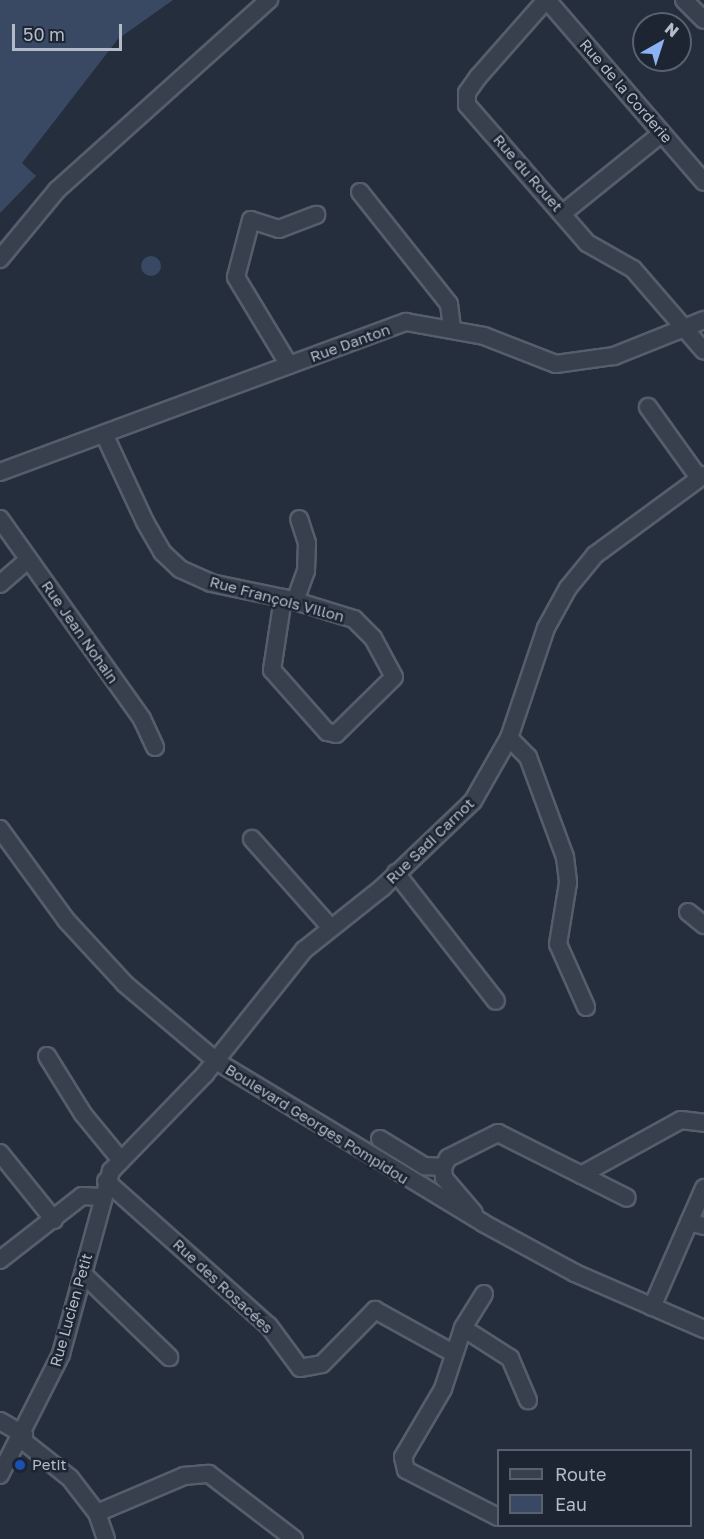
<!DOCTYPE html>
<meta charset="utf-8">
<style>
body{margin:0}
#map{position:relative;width:704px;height:1539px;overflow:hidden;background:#252e3c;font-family:"Golos Text",sans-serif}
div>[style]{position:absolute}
.water>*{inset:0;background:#394963}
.round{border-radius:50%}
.roads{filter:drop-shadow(2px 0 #565e6b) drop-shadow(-2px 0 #565e6b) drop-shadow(0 2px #565e6b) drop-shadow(0 -2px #565e6b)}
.minor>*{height:16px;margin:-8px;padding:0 8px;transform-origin:8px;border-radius:8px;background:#38404d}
.dots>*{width:16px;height:16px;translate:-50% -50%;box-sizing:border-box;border:3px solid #1d2532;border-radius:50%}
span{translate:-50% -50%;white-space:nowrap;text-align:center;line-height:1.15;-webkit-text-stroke:5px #1d2532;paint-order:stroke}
.street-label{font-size:15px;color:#b4bbc8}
.poi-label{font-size:15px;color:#b4bbc8}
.left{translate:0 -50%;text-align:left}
.legend{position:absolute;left:497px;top:1449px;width:195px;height:78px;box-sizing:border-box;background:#1d2532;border:2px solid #59616e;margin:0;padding:8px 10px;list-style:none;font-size:18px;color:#b4bbc8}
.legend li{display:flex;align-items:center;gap:12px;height:30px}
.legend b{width:30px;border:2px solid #59616e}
.north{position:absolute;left:632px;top:12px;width:60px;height:60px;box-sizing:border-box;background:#1d2532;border:2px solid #59616e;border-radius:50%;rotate:39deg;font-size:16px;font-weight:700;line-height:24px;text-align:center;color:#b4bbc8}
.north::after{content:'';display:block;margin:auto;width:21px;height:27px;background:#8db2f4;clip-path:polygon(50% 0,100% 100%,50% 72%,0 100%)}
.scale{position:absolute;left:12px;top:24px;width:110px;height:27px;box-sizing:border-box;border:3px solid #b4bbc8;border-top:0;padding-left:8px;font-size:18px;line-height:21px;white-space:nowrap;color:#b4bbc8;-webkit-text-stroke:4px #1d2532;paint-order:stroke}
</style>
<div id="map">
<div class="water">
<div style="clip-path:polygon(0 0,173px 0,118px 39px,22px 163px,36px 176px,0 213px)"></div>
<div class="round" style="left:141px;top:256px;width:20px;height:20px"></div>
</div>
<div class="roads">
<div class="minor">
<div style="left:546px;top:0;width:103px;rotate:131.4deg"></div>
<div style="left:478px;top:77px;width:19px;rotate:125deg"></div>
<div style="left:467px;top:93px;width:12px;rotate:90deg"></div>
<div style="left:467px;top:105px;width:183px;rotate:49deg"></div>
<div style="left:587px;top:243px;width:53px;rotate:29.5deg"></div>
<div style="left:633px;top:269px;width:108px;rotate:49.1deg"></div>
<div style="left:547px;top:0;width:240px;rotate:49.2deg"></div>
<div style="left:684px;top:0;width:28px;rotate:45deg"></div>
<div style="left:360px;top:192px;width:143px;rotate:51.5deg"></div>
<div style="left:449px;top:304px;width:23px;rotate:83deg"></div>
<div style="left:563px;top:213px;width:127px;rotate:-38.9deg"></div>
<div style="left:0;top:259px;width:89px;rotate:-50.4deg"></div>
<div style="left:57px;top:190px;width:285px;rotate:-41.9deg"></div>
<div style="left:289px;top:365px;width:103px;rotate:-121.1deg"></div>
<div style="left:236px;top:277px;width:59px;rotate:-75.3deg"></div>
<div style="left:251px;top:220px;width:29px;rotate:18deg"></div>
<div style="left:279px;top:229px;width:40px;rotate:-21deg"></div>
<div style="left:648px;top:407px;width:87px;rotate:54.3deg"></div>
<div style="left:104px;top:434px;width:97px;rotate:65deg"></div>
<div style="left:145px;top:522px;width:34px;rotate:60deg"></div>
<div style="left:162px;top:552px;width:25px;rotate:43deg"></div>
<div style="left:180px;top:569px;width:34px;rotate:24deg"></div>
<div style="left:211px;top:583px;width:74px;rotate:11.8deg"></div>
<div style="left:283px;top:598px;width:12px;rotate:14deg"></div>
<div style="left:295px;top:601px;width:62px;rotate:17deg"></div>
<div style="left:354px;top:619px;width:27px;rotate:45deg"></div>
<div style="left:373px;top:638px;width:44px;rotate:61.7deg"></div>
<div style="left:394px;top:677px;width:81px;rotate:135.5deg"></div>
<div style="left:336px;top:734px;width:9px;rotate:-167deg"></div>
<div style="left:327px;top:732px;width:83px;rotate:-131.6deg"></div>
<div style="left:272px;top:670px;width:73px;rotate:-81.3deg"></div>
<div style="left:0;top:472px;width:433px;rotate:-20.3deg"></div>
<div style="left:406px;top:322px;width:79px;rotate:10.2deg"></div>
<div style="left:484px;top:336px;width:77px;rotate:21.3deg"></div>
<div style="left:556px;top:364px;width:59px;rotate:-7.9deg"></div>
<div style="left:614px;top:356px;width:97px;rotate:-21.8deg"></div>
<div style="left:0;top:519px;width:245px;rotate:54.6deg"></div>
<div style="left:142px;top:719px;width:31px;rotate:65deg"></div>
<div style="left:0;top:584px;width:37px;rotate:-41deg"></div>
<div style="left:295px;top:601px;width:32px;rotate:-70deg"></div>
<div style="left:306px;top:571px;width:28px;rotate:-88deg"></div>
<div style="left:307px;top:543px;width:25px;rotate:-108deg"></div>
<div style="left:509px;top:738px;width:27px;rotate:45deg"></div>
<div style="left:528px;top:757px;width:107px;rotate:69.7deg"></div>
<div style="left:565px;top:857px;width:26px;rotate:83deg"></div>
<div style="left:568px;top:883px;width:62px;rotate:99.3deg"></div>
<div style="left:558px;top:944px;width:69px;rotate:66deg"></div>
<div style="left:0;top:829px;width:112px;rotate:54deg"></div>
<div style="left:66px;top:920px;width:87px;rotate:47.3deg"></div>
<div style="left:125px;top:984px;width:119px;rotate:40.2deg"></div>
<div style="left:216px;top:1061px;width:312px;rotate:31.2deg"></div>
<div style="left:483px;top:1223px;width:105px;rotate:28.5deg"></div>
<div style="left:575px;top:1273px;width:141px;rotate:23.5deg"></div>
<div style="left:252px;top:839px;width:118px;rotate:48.4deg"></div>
<div style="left:396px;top:873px;width:162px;rotate:52deg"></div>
<div style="left:688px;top:912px;width:21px;rotate:39deg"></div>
<div style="left:47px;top:1056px;width:68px;rotate:58.2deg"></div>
<div style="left:83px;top:1114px;width:58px;rotate:50.6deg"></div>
<div style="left:380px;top:1139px;width:52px;rotate:31.5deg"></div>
<div style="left:424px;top:1166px;width:19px;rotate:3deg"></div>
<div style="left:443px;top:1167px;width:10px;rotate:-61deg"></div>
<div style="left:448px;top:1158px;width:56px;rotate:-26.6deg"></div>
<div style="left:498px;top:1133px;width:144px;rotate:26.7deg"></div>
<div style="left:0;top:1153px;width:86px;rotate:51.1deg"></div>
<div style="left:443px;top:1167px;width:11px;rotate:85deg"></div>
<div style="left:444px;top:1178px;width:46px;rotate:49.4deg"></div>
<div style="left:581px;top:1175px;width:114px;rotate:-28.8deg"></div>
<div style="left:681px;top:1120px;width:23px;rotate:7deg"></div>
<div style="left:106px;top:1181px;width:218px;rotate:41.7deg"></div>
<div style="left:269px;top:1326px;width:52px;rotate:53.6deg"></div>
<div style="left:300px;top:1368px;width:22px;rotate:-10deg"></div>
<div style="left:322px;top:1364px;width:76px;rotate:-45.5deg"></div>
<div style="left:375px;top:1310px;width:89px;rotate:28.9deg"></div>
<div style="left:689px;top:1222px;width:16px;rotate:15deg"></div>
<div style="left:0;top:1260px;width:104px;rotate:-38deg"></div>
<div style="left:82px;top:1196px;width:20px;rotate:3deg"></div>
<div style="left:83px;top:1274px;width:120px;rotate:44deg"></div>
<div style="left:484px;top:1294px;width:40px;rotate:122deg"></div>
<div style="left:463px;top:1328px;width:64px;rotate:108.2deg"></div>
<div style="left:443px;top:1389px;width:79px;rotate:120.5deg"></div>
<div style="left:403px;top:1457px;width:13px;rotate:77deg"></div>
<div style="left:406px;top:1470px;width:103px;rotate:27.1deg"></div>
<div style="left:652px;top:1307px;width:130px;rotate:-66.4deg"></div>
<div style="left:463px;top:1328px;width:56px;rotate:32.6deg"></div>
<div style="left:510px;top:1358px;width:46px;rotate:66.8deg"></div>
<div style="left:0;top:1421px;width:28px;rotate:30deg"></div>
<div style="left:22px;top:1440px;width:61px;rotate:38.4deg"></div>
<div style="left:70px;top:1478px;width:44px;rotate:52.4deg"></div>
<div style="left:97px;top:1513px;width:28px;rotate:71deg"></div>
<div style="left:0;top:1475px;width:136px;rotate:-63.2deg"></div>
<div style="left:61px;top:1354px;width:190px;rotate:-74.7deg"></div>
<div style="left:111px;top:1171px;width:135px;rotate:-45.9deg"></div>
<div style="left:205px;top:1074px;width:159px;rotate:-51.4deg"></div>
<div style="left:304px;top:950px;width:100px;rotate:-38.5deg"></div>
<div style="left:382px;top:888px;width:126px;rotate:-43.7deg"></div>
<div style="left:473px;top:801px;width:73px;rotate:-60.3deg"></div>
<div style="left:509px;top:738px;width:116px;rotate:-71.4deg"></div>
<div style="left:546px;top:628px;width:46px;rotate:-61.2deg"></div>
<div style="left:568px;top:588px;width:43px;rotate:-50.7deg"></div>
<div style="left:595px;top:555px;width:135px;rotate:-36.3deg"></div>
<div style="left:97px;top:1513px;width:95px;rotate:-23deg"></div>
<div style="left:184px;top:1476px;width:25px;rotate:-5deg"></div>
<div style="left:209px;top:1474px;width:107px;rotate:37.4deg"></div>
</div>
</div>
<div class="dots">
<div style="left:20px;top:1465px;background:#1a4fb4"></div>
</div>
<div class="street-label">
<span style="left:626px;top:91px;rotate:49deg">Rue de la Corderie</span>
<span style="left:528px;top:173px;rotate:49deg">Rue du Rouet</span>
<span style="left:350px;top:343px;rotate:-20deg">Rue Danton</span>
<span style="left:277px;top:599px;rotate:15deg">Rue François Villon</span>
<span style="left:80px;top:632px;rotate:55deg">Rue Jean Nohain</span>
<span style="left:430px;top:841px;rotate:-44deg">Rue Sadi Carnot</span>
<span style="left:317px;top:1124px;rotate:32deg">Boulevard Georges Pompidou</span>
<span style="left:223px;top:1286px;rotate:43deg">Rue des Rosacées</span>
<span style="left:71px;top:1310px;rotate:-74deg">Rue Lucien Petit</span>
</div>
<div class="poi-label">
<span class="left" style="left:32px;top:1465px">Petit</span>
</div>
<ul class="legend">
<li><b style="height:8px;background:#38404d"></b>Route</li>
<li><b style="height:16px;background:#394963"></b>Eau</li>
</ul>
<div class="north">N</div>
<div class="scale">50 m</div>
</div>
